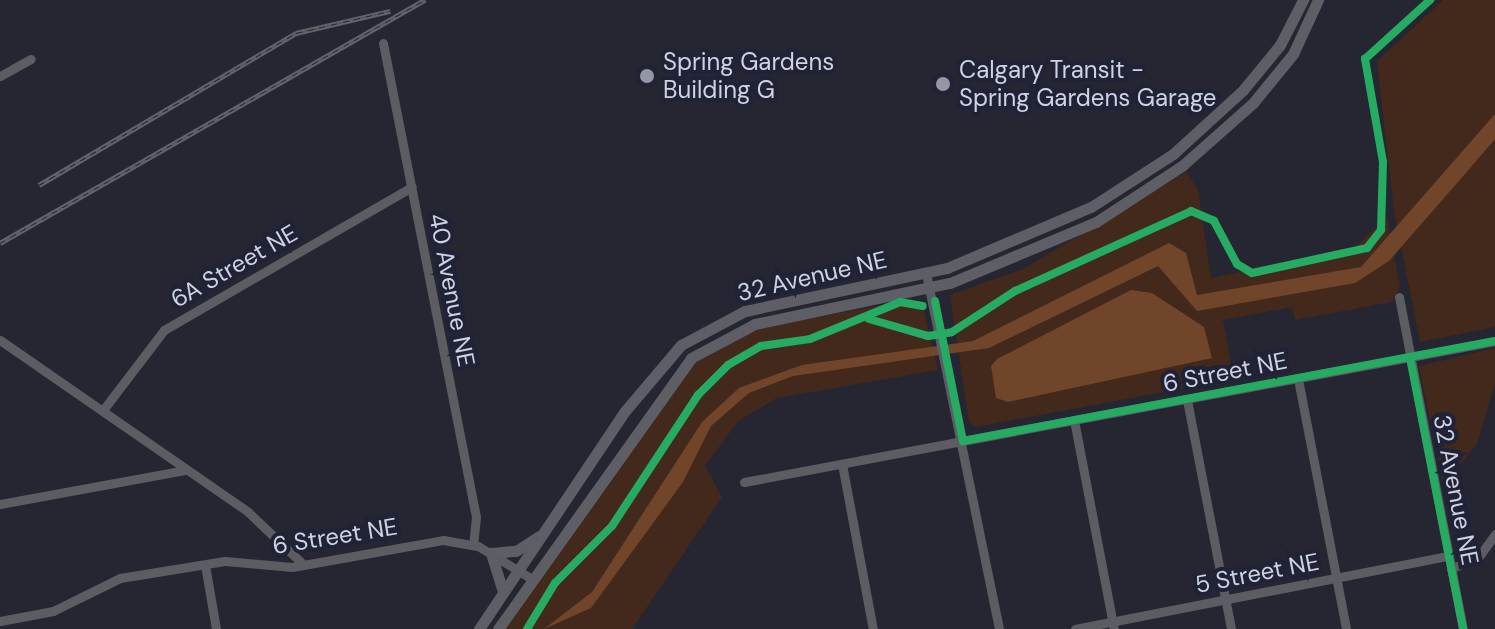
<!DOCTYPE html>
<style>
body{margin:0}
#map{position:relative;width:1495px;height:629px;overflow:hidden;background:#252632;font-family:"DM Sans",sans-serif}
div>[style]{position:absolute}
.green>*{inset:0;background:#42291c}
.water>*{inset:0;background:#70452a}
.minor>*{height:9px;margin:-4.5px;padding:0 4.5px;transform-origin:4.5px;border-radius:4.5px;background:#5c5d62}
.major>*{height:11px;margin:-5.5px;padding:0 5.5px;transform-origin:5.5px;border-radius:5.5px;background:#5d5e66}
.rail>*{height:5px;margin-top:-2.5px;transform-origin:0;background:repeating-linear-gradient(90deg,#202237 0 6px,#63646a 0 12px);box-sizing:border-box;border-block:2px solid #63646a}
.cycleway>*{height:8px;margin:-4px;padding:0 4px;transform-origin:4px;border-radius:4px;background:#26ab63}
.dots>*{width:22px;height:22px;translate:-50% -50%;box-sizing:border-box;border:4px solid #202237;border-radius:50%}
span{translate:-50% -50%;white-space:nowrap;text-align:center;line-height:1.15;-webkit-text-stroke:8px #202237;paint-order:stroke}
.poi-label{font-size:24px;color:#d0d2e0}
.left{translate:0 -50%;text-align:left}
.street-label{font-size:24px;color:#d0d2e0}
</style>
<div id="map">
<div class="green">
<div style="clip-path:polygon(1443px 0,1495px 0,1495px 327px,1420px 342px,1394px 211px,1377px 61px)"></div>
<div style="clip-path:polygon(1186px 172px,1198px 190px,1211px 278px,1352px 250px,1387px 217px,1400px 287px,1392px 302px,1295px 320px,1292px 307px,1223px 320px,1234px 379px,976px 427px,969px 422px,950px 295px,1023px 269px)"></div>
<div style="clip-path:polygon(888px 304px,923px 307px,938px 370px,777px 398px,738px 421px,705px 466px,722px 497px,632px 629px,504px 629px,692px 365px,759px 328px)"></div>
<div style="clip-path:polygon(1495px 348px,1495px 384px,1477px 444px,1443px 485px,1419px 366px)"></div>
</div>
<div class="water">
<div style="clip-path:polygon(1495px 114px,1495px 139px,1465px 174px,1389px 261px,1355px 283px,1197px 311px,1158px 266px,989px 348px,793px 376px,749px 393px,711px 426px,683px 482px,591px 608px,544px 629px,592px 592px,702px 422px,739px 388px,802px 365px,973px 341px,1169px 243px,1186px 253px,1197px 295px,1361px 267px)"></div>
<div style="clip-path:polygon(1131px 290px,1152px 293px,1204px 327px,1212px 358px,1008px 402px,996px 398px,991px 366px,997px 359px)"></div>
</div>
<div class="minor">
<div style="left:383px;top:43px;width:483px;rotate:78.9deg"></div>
<div style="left:476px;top:517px;width:28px;rotate:96deg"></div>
<div style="left:0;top:76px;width:35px;rotate:-29deg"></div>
<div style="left:926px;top:273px;width:363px;rotate:78.4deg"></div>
<div style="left:1399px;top:297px;width:338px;rotate:79.1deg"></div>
<div style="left:0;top:340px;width:302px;rotate:34.7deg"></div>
<div style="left:248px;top:512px;width:77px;rotate:43.4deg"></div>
<div style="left:1298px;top:379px;width:255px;rotate:79.1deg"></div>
<div style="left:1187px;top:400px;width:233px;rotate:79.1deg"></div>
<div style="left:103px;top:410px;width:101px;rotate:-52.7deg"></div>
<div style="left:164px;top:330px;width:286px;rotate:-30deg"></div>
<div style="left:1074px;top:420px;width:213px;rotate:79.2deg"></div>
<div style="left:842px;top:464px;width:168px;rotate:79.4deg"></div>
<div style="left:744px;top:482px;width:764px;rotate:-10.63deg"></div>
<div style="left:0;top:504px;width:189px;rotate:-10.4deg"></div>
<div style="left:205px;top:565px;width:65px;rotate:80.2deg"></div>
<div style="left:1451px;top:569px;width:32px;rotate:-26deg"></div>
<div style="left:1480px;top:555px;width:26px;rotate:-54deg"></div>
<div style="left:0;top:621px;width:54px;rotate:-10.7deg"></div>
<div style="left:53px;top:611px;width:75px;rotate:-26.2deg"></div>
<div style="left:120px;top:578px;width:106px;rotate:-9.2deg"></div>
<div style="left:225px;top:561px;width:67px;rotate:5.1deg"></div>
<div style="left:292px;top:567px;width:153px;rotate:-10.1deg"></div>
<div style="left:443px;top:540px;width:36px;rotate:10deg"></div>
<div style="left:478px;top:546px;width:63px;rotate:31.4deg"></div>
<div style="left:1075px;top:629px;width:380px;rotate:-11.1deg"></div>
</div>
<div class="major">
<div style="left:503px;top:592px;width:41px;rotate:-107.1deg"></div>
<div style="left:491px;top:553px;width:25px;rotate:-5deg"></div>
<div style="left:516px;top:551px;width:27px;rotate:-33deg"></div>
<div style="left:479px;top:629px;width:262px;rotate:-56.2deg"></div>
<div style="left:625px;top:411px;width:87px;rotate:-49.7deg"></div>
<div style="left:681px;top:345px;width:72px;rotate:-28deg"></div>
<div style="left:745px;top:311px;width:207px;rotate:-12deg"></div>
<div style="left:947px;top:268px;width:156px;rotate:-23deg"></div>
<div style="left:1091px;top:207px;width:98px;rotate:-32.9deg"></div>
<div style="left:1173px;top:154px;width:95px;rotate:-42.4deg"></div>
<div style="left:1243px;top:90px;width:58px;rotate:-50.6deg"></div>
<div style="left:1280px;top:45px;width:51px;rotate:-62.9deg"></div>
<div style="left:498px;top:629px;width:333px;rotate:-54.5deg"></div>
<div style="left:691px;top:358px;width:72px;rotate:-28deg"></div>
<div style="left:755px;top:324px;width:199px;rotate:-11.9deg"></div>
<div style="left:950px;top:283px;width:158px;rotate:-22.7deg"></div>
<div style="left:1096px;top:222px;width:104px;rotate:-33.2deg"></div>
<div style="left:1183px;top:165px;width:94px;rotate:-41.5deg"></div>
<div style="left:1253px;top:103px;width:63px;rotate:-50.8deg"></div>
<div style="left:1293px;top:54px;width:60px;rotate:-65.2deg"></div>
</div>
<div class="rail">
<div style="left:39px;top:185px;width:299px;rotate:-30.6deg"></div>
<div style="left:296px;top:33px;width:97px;rotate:-13.2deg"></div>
<div style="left:0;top:243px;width:490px;rotate:-29.8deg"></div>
</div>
<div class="cycleway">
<div style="left:935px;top:301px;width:143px;rotate:78.7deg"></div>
<div style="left:963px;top:441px;width:541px;rotate:-10.65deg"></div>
<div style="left:869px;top:319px;width:61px;rotate:16.1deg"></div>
<div style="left:928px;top:336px;width:24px;rotate:-9deg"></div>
<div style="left:952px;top:332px;width:75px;rotate:-33.1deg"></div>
<div style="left:1015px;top:291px;width:193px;rotate:-24.4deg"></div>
<div style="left:1191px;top:211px;width:25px;rotate:23deg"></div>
<div style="left:1214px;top:221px;width:49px;rotate:61.9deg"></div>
<div style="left:1237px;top:264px;width:17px;rotate:31deg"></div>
<div style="left:1252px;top:273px;width:118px;rotate:-12.3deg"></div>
<div style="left:1367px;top:248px;width:23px;rotate:-52deg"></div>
<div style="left:1381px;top:230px;width:68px;rotate:-88.3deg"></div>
<div style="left:1383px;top:162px;width:105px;rotate:-99.9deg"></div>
<div style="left:1365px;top:59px;width:88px;rotate:-42.2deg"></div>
<div style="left:1410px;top:358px;width:276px;rotate:78.9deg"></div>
<div style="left:527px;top:629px;width:54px;rotate:-58.7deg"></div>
<div style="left:555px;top:583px;width:81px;rotate:-45deg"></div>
<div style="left:612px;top:526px;width:157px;rotate:-56.7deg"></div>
<div style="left:698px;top:395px;width:42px;rotate:-45deg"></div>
<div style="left:728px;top:365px;width:38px;rotate:-30deg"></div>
<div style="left:761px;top:346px;width:49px;rotate:-8.1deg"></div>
<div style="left:810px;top:339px;width:97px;rotate:-22.3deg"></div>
<div style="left:900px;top:302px;width:23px;rotate:10deg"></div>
</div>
<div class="dots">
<div style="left:647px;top:76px;background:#9496a3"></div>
<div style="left:943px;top:84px;background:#9496a3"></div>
</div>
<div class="poi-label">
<span class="left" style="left:663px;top:76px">Spring Gardens<br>Building G</span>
<span class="left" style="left:959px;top:84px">Calgary Transit -<br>Spring Gardens Garage</span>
</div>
<div class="street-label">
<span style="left:234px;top:266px;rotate:-30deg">6A Street NE</span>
<span style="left:812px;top:276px;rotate:-13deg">32 Avenue NE</span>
<span style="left:452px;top:290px;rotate:79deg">40 Avenue NE</span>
<span style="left:1225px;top:372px;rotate:-11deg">6 Street NE</span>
<span style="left:1456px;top:490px;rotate:79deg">32 Avenue NE</span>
<span style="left:335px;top:536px;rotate:-9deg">6 Street NE</span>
<span style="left:1257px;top:573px;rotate:-11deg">5 Street NE</span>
</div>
</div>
